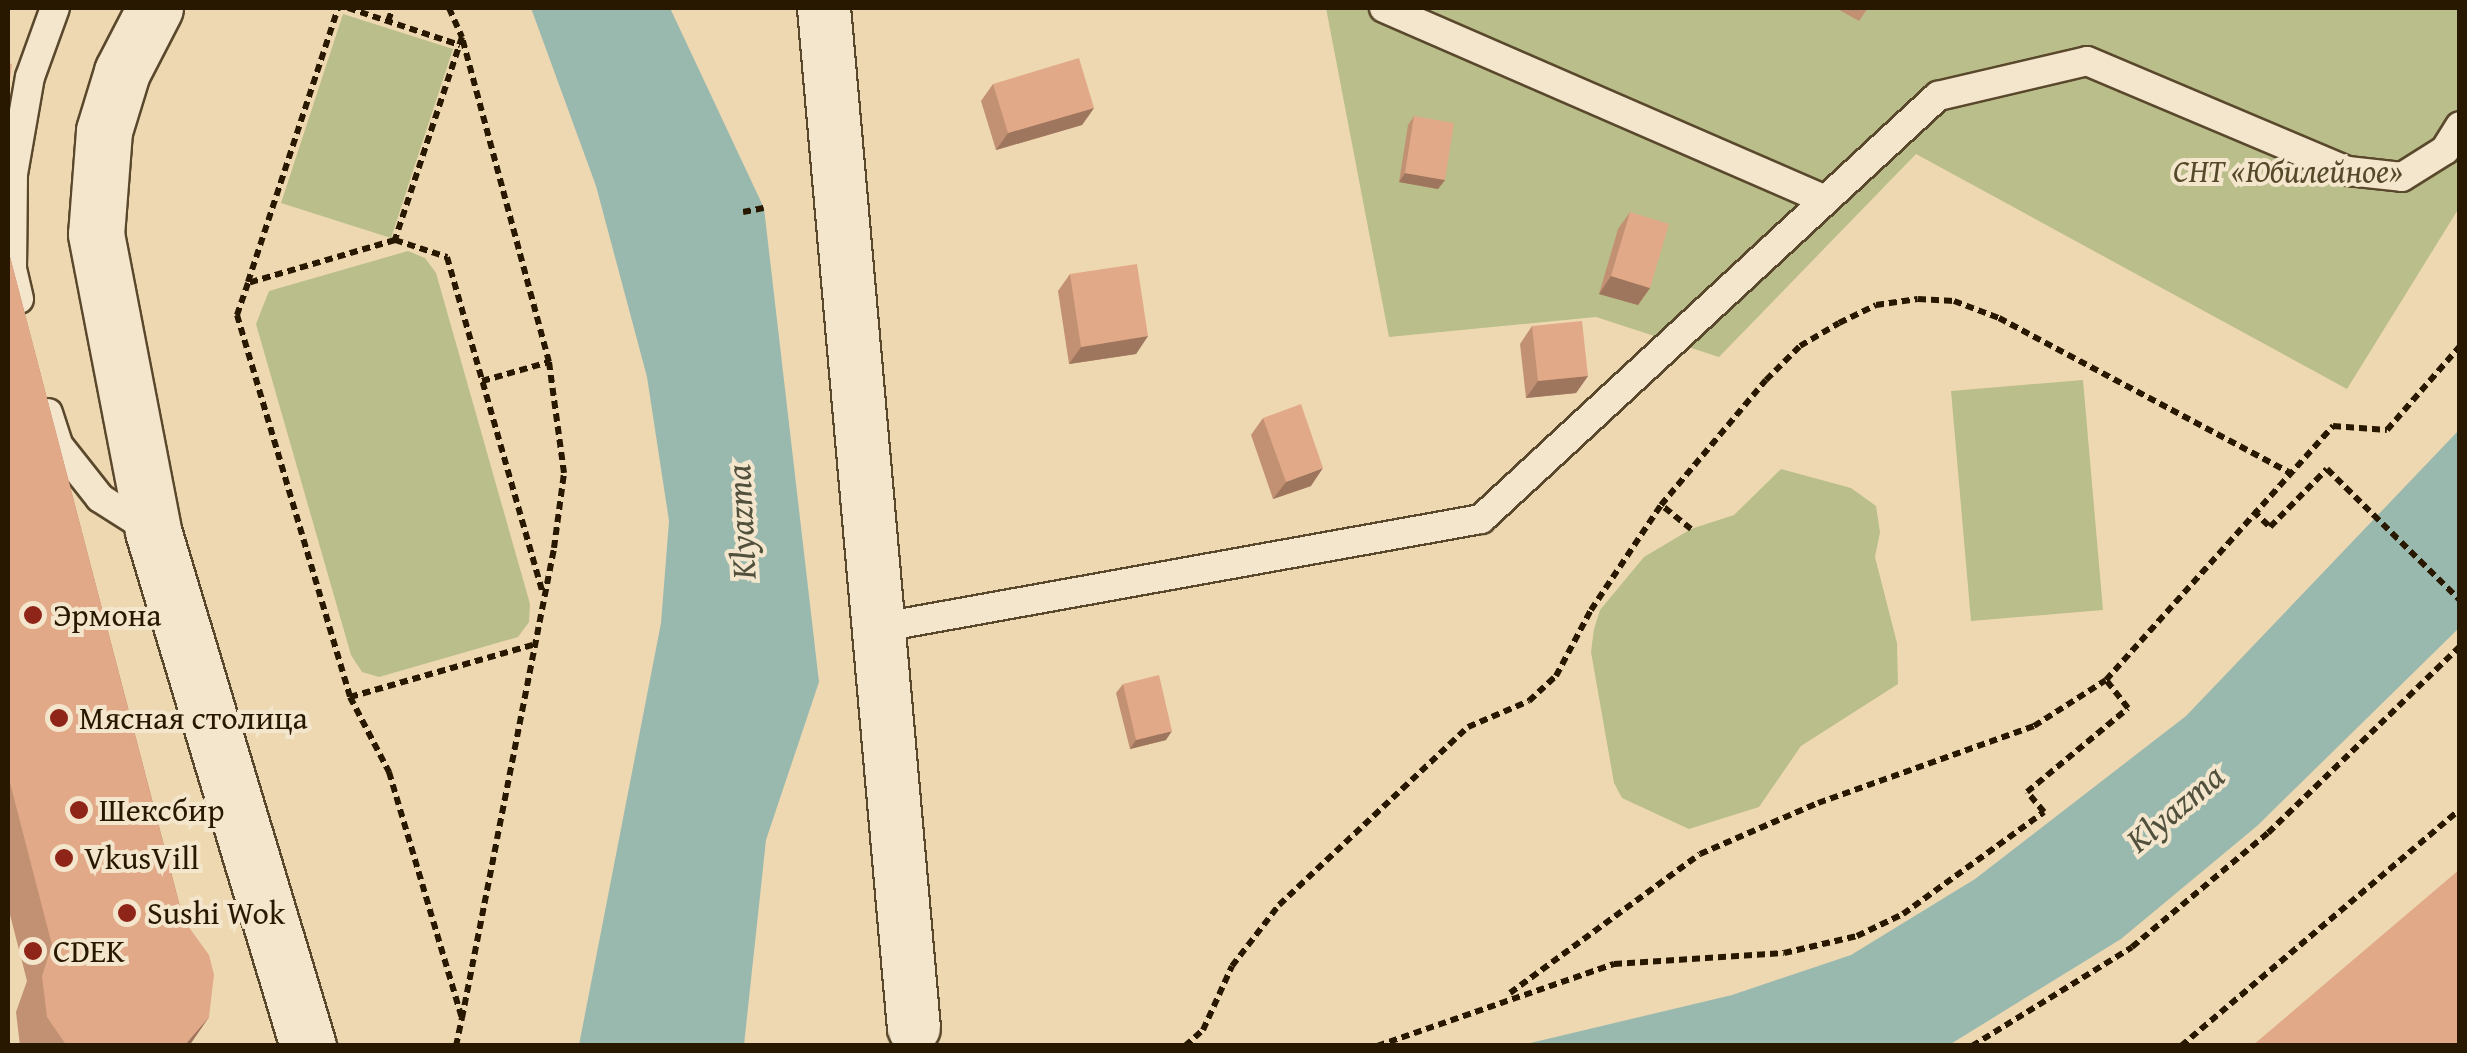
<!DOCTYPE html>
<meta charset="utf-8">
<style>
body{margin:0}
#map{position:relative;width:2467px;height:1053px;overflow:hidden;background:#eed8b1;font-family:"Gentium Book Plus",serif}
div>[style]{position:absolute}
.green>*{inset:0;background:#babe8b}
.water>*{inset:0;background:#99b9af}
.path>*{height:6px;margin-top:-3px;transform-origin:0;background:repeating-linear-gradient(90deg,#291800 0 8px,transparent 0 13px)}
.roads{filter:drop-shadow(2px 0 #5a482c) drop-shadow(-2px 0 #5a482c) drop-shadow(0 2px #5a482c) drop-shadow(0 -2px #5a482c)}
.lane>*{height:28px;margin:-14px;padding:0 14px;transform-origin:14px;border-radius:14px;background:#f4e6cc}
.street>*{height:52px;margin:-26px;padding:0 26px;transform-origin:26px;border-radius:26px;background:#f4e6cc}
.secondary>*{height:55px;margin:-27.5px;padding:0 27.5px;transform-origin:27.5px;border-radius:27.5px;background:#f4e6cc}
.wall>*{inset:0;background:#c29174}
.shaded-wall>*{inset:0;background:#9e765e}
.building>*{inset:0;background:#e1a987}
.dots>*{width:28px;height:28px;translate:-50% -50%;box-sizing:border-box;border:5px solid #f4e6cc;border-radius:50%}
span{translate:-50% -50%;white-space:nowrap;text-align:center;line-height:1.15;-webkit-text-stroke:8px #f4e6cc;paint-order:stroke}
.park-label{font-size:32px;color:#544a2a;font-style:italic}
.poi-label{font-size:32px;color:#291800}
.left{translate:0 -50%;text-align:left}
.water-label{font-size:35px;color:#50503d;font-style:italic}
.frame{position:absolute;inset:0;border:10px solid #291800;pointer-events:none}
</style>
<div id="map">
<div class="green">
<div style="clip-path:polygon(1326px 8px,2459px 8px,2459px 208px,2347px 389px,1916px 154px,1719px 357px,1596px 317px,1389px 337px)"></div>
<div style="clip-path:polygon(343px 14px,453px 49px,391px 238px,281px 203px)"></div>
<div style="clip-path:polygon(408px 251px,425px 258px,436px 273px,530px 604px,529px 622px,518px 637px,379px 677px,362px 672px,351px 655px,256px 324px,269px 291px)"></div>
<div style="clip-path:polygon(2083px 380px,2103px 610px,1971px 621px,1951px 391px)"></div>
<div style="clip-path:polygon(1781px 469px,1851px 488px,1876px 506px,1880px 532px,1875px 557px,1897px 643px,1898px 684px,1801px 746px,1759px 807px,1689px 829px,1622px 798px,1614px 783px,1591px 652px,1594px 629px,1600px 610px,1644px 557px,1691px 529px,1734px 515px)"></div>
</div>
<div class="water">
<div style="clip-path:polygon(531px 8px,670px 8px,764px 208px,819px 682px,766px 840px,744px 1045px,579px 1045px,661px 623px,669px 521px,647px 377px,596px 186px)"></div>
<div style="clip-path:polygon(2459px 430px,2459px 628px,2257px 826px,2121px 939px,1949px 1045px,1522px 1045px,1732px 995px,1851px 955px,1975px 879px,2186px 716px)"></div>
</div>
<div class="path">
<div style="left:348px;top:8px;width:118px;rotate:18.3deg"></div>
<div style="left:449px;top:8px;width:32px;rotate:66deg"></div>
<div style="left:388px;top:21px;width:14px;rotate:-69deg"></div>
<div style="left:743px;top:212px;width:21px;rotate:-11deg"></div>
<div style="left:395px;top:240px;width:55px;rotate:18.1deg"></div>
<div style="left:447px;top:257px;width:349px;rotate:74.1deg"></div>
<div style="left:248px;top:282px;width:288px;rotate:-71.8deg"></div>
<div style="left:482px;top:381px;width:70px;rotate:-15.8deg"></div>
<div style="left:2253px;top:511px;width:23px;rotate:43deg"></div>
<div style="left:2270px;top:527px;width:81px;rotate:-45.5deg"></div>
<div style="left:2327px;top:469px;width:187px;rotate:44.6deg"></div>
<div style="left:1691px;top:529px;width:38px;rotate:-141deg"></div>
<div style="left:1661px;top:505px;width:163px;rotate:-50deg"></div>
<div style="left:1766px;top:380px;width:48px;rotate:-45deg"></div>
<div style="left:1800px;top:346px;width:45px;rotate:-30.5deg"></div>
<div style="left:1839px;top:323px;width:41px;rotate:-25.9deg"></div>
<div style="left:1876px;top:305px;width:42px;rotate:-8.1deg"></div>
<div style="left:1918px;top:299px;width:36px;rotate:3deg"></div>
<div style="left:1954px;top:301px;width:48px;rotate:20.7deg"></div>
<div style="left:1999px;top:318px;width:328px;rotate:28deg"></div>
<div style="left:350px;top:697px;width:193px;rotate:-15.9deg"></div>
<div style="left:1510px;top:993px;width:235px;rotate:-36.2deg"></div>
<div style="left:1700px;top:854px;width:129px;rotate:-23.4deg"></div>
<div style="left:1818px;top:803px;width:229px;rotate:-19.6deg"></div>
<div style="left:2034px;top:726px;width:85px;rotate:-32.6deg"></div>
<div style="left:456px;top:1046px;width:29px;rotate:-78deg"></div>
<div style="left:462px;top:1018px;width:182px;rotate:-78.9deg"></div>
<div style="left:497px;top:839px;width:297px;rotate:-78.9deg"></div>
<div style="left:554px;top:548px;width:76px;rotate:-82.4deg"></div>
<div style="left:564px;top:473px;width:112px;rotate:-97.7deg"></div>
<div style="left:549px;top:362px;width:336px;rotate:-105deg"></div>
<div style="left:462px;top:37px;width:214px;rotate:108.3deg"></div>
<div style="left:395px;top:240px;width:153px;rotate:163.7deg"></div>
<div style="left:248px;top:283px;width:34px;rotate:109deg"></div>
<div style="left:237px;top:315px;width:398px;rotate:73.5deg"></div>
<div style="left:350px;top:697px;width:85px;rotate:62.5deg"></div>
<div style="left:389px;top:772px;width:257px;rotate:73.5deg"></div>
<div style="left:1185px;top:1046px;width:24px;rotate:-42deg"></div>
<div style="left:1203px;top:1030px;width:70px;rotate:-65.6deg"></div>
<div style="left:1232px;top:966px;width:77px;rotate:-52.4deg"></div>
<div style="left:1279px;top:905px;width:260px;rotate:-43.3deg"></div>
<div style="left:1468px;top:727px;width:66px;rotate:-23.1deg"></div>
<div style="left:1529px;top:701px;width:37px;rotate:-43deg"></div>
<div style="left:1556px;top:676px;width:75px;rotate:-62.1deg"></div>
<div style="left:1591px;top:610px;width:126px;rotate:-56.3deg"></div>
<div style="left:1377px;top:1046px;width:251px;rotate:-19.1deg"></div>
<div style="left:1614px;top:964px;width:170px;rotate:-3.7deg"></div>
<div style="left:1784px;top:953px;width:75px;rotate:-13.1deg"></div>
<div style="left:1857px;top:936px;width:51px;rotate:-25.6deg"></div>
<div style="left:1903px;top:914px;width:174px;rotate:-35.9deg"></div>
<div style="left:2044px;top:812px;width:26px;rotate:-130deg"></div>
<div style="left:2027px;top:792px;width:131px;rotate:-39.7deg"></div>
<div style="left:2128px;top:708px;width:36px;rotate:-128deg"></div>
<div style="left:2106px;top:680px;width:341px;rotate:-48.2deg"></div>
<div style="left:2333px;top:426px;width:54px;rotate:4.2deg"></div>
<div style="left:2387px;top:430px;width:111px;rotate:-49deg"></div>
<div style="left:1972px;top:1046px;width:188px;rotate:-31.7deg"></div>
<div style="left:2132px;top:947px;width:177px;rotate:-40deg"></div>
<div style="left:2268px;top:833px;width:268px;rotate:-44.2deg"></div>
<div style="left:2181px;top:1046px;width:366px;rotate:-40.3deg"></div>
</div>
<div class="roads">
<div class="lane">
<div style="left:1384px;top:8px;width:476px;rotate:23.5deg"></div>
<div style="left:19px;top:299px;width:31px;rotate:-103deg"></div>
<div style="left:12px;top:269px;width:95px;rotate:-89.4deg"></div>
<div style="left:13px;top:174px;width:98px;rotate:-80.1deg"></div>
<div style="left:30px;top:77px;width:73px;rotate:-70.1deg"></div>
<div style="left:48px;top:413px;width:35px;rotate:72deg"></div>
<div style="left:59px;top:446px;width:66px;rotate:51.7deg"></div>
<div style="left:100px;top:498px;width:62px;rotate:32.4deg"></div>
<div style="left:877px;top:628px;width:614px;rotate:-10.23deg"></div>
<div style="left:1481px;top:519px;width:623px;rotate:-42.79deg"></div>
<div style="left:1938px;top:96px;width:153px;rotate:-13.2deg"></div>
<div style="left:2087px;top:61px;width:283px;rotate:22.9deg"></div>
<div style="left:2348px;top:171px;width:54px;rotate:6.3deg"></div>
<div style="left:2402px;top:177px;width:51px;rotate:-32.1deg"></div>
<div style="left:2445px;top:150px;width:28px;rotate:-58deg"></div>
</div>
<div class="street">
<div style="left:824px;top:8px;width:1024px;rotate:84.96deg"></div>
</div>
<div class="secondary">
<div style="left:155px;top:8px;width:72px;rotate:117.3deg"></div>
<div style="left:122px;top:72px;width:62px;rotate:107deg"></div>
<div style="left:104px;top:131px;width:103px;rotate:94.4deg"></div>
<div style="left:96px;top:234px;width:302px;rotate:79.1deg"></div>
<div style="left:153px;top:531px;width:538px;rotate:73.25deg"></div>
</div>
</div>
<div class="wall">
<div style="clip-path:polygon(1836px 8px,1868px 8px,1859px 21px)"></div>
<div style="clip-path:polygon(993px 84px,1094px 108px,1082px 125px,996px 150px,981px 101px)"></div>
<div style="clip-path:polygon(1414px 116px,1445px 180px,1438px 189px,1399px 182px,1408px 125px)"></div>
<div style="clip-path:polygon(1630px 212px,1650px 288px,1638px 305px,1599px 294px,1618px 229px)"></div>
<div style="clip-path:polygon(8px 249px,209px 1017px,189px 1046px,20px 1046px,16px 1012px,27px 981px,8px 907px)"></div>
<div style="clip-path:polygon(1070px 274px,1148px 336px,1136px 354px,1069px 364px,1058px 291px)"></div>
<div style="clip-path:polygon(1532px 326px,1588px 376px,1576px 393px,1526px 398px,1520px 344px)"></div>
<div style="clip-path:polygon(1263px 418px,1311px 486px,1273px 499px,1251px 435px)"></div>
<div style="clip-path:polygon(1123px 684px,1166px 740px,1130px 749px,1116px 693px)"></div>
</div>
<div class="shaded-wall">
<div style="clip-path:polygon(1094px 108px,1082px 125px,996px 150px,1008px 133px)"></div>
<div style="clip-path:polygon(1405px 173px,1445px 180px,1438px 189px,1399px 182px)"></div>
<div style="clip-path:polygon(1611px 276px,1650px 288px,1638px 305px,1599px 294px)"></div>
<div style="clip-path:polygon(1148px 336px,1136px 354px,1069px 364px,1081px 347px)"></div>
<div style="clip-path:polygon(1588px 376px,1576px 393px,1526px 398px,1538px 381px)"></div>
<div style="clip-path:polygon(1323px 468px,1311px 486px,1273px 499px,1286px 482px)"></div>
<div style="clip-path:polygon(1172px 731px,1166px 740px,1130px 749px,1136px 740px)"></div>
<div style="clip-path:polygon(209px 1017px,189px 1046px,184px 1046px)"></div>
</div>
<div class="building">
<div style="clip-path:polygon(1079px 58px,1094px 108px,1008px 133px,993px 84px)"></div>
<div style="clip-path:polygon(8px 63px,12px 64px,8px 94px)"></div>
<div style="clip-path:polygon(1414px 116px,1454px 123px,1445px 180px,1405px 173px)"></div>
<div style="clip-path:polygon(1630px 212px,1669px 224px,1650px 288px,1611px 276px)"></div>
<div style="clip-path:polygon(8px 249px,183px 919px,209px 955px,214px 975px,209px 1017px,184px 1046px,67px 1046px,47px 1017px,42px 976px,52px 945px,8px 775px)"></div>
<div style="clip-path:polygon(1137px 264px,1148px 336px,1081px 347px,1070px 274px)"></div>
<div style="clip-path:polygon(1582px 321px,1588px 376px,1538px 381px,1532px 326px)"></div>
<div style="clip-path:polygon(1301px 404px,1323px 468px,1286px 482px,1263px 418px)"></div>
<div style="clip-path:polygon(1159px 675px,1172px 731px,1136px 740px,1123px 684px)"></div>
<div style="clip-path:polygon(2460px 869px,2460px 1046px,2252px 1046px)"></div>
</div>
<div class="dots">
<div style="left:33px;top:615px;background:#8f2418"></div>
<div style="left:59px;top:718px;background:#8f2418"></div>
<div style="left:79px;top:810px;background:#8f2418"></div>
<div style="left:64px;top:858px;background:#8f2418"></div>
<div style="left:127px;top:913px;background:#8f2418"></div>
<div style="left:33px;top:951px;background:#8f2418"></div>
</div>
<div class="park-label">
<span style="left:2288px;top:171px">СНТ «Юбилейное»</span>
</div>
<div class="poi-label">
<span class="left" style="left:53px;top:615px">Эрмона</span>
<span class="left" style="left:79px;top:718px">Мясная столица</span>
<span class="left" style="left:99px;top:810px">Шексбир</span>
<span class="left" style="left:84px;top:858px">VkusVill</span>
<span class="left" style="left:147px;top:913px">Sushi Wok</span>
<span class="left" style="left:53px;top:951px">CDEK</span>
</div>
<div class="water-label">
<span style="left:741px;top:522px;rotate:-93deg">Klyazma</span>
<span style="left:2175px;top:808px;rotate:-40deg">Klyazma</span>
</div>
<div class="frame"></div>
</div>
